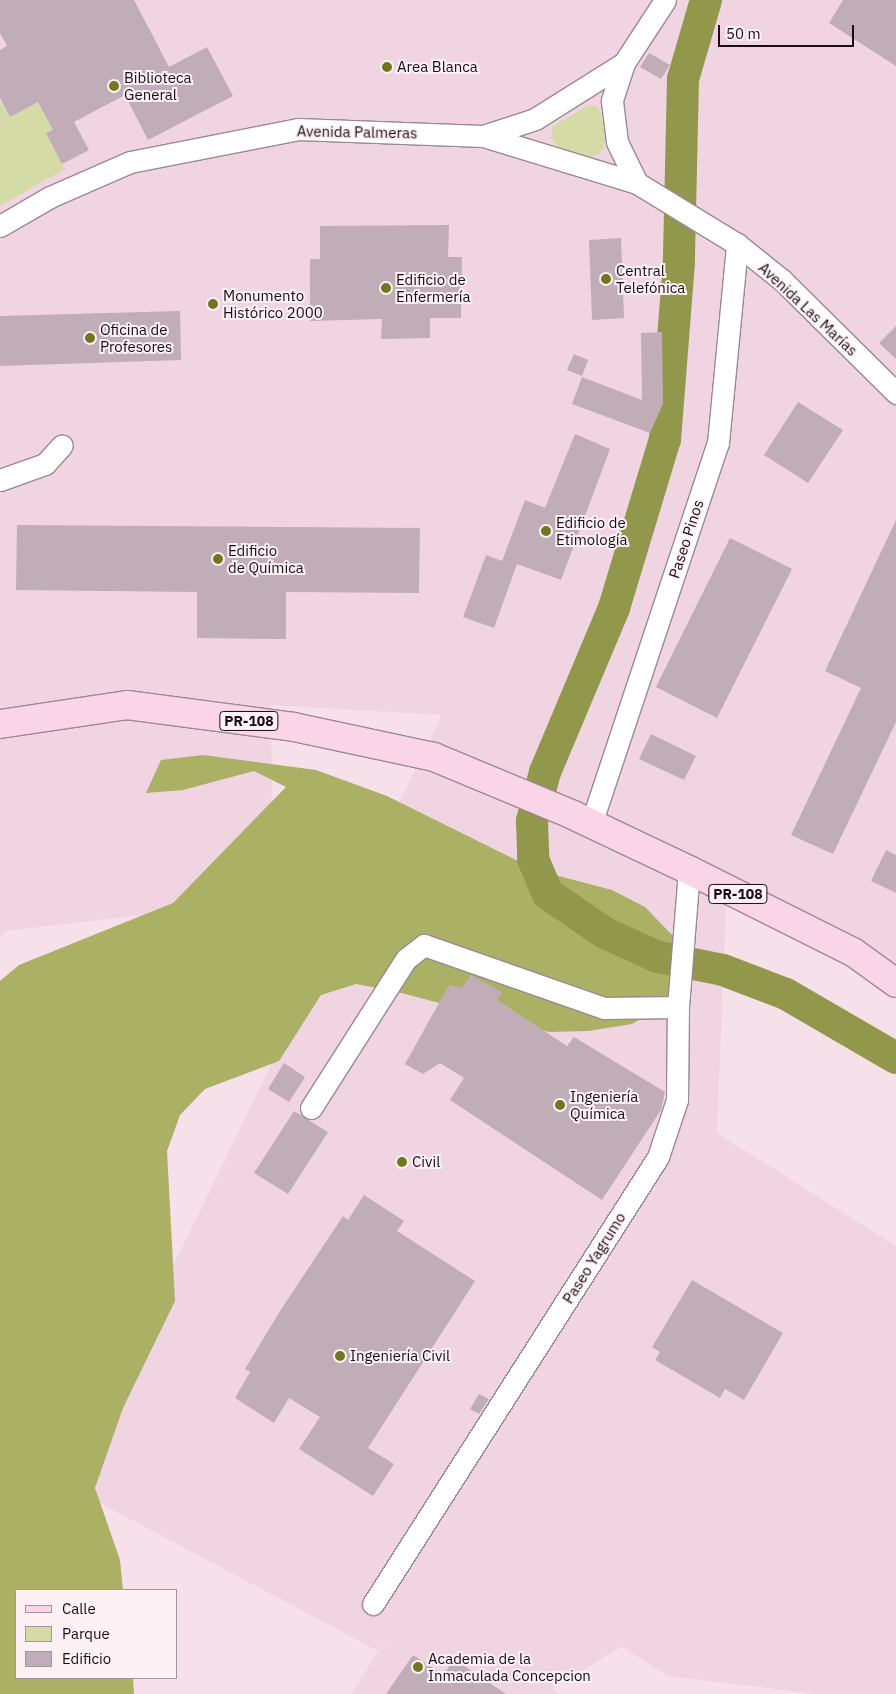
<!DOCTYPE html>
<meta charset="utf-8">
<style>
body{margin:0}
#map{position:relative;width:896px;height:1694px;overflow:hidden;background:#f6e1ea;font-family:"IBM Plex Sans",sans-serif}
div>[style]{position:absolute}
.built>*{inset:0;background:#f1d4e2}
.green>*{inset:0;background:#d5dba6}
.forest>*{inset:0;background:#aab064}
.river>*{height:32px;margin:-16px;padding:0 16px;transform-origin:16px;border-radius:16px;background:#91974b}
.building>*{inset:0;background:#c1adb7}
.roads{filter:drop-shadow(1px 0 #9b8891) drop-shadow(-1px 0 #9b8891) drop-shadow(0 1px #9b8891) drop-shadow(0 -1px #9b8891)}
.minor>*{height:21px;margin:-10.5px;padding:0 10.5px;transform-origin:10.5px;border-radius:10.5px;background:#fff}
.primary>*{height:28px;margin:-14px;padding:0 14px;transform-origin:14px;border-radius:14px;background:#fad5e7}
.dots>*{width:14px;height:14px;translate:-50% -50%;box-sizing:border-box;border:2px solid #fdf1f6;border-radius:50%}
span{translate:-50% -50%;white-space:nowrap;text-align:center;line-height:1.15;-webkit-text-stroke:4px #fdf1f6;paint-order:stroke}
.shield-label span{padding:1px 4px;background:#fdf1f6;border:1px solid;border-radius:4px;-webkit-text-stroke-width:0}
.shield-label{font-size:14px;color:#160f12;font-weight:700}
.poi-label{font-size:15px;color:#160f12}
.left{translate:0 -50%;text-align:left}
.street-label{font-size:15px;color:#160f12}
.legend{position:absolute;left:15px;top:1589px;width:162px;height:90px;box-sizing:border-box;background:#fdf1f6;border:1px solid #a1979b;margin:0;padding:6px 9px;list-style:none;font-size:15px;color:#160f12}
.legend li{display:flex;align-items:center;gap:10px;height:25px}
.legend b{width:25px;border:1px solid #a1979b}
.scale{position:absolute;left:718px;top:25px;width:136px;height:22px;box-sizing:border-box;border:2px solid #160f12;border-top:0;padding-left:6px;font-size:15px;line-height:18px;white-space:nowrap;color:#160f12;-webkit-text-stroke:4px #fdf1f6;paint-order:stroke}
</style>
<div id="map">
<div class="built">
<div style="clip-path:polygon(0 0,896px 0,896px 966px,727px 878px,717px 1133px,896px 1246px,896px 1694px,816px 1694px,668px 1676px,622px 1647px,552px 1688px,559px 1694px,351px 1694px,387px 1638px,378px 1651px,66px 1485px,442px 715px,271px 705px,273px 900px,4px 931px,0 939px)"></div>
</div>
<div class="green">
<div style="clip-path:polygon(0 101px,10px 117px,38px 102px,53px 130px,47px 133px,65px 169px,0 206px)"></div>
<div style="clip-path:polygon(589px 105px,597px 106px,601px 113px,606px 142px,600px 154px,589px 157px,558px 147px,551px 138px,552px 127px)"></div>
</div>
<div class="forest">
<div style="clip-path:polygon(203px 755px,316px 770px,387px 796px,536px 870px,612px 890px,645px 907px,672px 935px,680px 970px,666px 1004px,632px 1024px,588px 1031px,549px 1032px,394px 991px,356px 984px,321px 995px,279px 1061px,205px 1089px,180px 1115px,167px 1151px,175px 1301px,123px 1408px,95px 1488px,120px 1560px,123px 1590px,16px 1590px,16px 1678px,133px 1678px,134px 1694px,0 1694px,0 981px,19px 965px,173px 903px,286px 787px,254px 771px,183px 790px,146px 793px,161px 760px)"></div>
</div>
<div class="river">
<div style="left:706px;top:0;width:82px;rotate:106.2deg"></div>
<div style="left:683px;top:79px;width:183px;rotate:91.3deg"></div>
<div style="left:679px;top:262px;width:178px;rotate:94.5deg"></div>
<div style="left:665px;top:439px;width:177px;rotate:106.8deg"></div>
<div style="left:614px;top:608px;width:178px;rotate:112.8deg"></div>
<div style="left:545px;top:772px;width:51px;rotate:104.9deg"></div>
<div style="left:532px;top:821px;width:38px;rotate:88deg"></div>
<div style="left:533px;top:859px;width:38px;rotate:67deg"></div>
<div style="left:548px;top:894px;width:69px;rotate:34.4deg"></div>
<div style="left:605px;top:933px;width:58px;rotate:24.4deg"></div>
<div style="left:658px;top:957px;width:66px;rotate:11.3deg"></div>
<div style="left:723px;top:970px;width:67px;rotate:20.9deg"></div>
<div style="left:786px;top:994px;width:127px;rotate:30.2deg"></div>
</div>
<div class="building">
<div style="clip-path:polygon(0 0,134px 0,169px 67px,207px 47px,233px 96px,148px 140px,125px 95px,74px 122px,89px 150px,62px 164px,46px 133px,53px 130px,38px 102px,10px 117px,0 98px,0 50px,7px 46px,0 33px)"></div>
<div style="clip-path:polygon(843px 0,896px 0,896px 66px,829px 23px)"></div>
<div style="clip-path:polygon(649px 53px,670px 65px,661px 79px,640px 67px)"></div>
<div style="clip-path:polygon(449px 225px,448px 257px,462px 257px,461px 318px,430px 318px,430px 338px,381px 339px,382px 319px,310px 321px,310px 259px,320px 259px,320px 226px)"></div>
<div style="clip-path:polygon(621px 238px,624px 318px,592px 320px,589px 240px)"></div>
<div style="clip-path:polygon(180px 311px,181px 360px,0 366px,0 316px)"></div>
<div style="clip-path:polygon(896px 326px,896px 359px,879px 343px)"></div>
<div style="clip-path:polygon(662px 332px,663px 404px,650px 433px,572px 404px,582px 377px,642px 400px,641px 333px)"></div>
<div style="clip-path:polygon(574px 354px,588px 360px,582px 376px,567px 370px)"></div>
<div style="clip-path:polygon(798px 402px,843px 430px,808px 483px,764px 455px)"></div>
<div style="clip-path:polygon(575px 434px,610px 449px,561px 580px,517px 564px,494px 628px,463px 617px,486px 555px,502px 561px,525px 500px,545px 508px)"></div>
<div style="clip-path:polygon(896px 520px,896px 722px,833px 854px,791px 835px,861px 688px,825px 671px)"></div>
<div style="clip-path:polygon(17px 525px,420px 528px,419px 593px,286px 592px,286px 639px,197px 638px,197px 592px,16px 590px)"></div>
<div style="clip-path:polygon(730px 538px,792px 569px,717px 718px,656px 687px)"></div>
<div style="clip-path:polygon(651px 734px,696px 756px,684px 780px,639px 759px)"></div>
<div style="clip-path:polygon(886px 850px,896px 855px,896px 893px,871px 881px)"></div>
<div style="clip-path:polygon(471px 975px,502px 992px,497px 1000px,567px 1046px,574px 1037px,665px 1092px,661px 1110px,602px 1200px,450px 1100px,464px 1078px,440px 1063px,423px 1074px,405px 1064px,449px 985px,461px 988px)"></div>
<div style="clip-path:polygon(284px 1063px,305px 1077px,289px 1102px,268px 1089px)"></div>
<div style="clip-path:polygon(294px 1111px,328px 1132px,288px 1194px,254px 1173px)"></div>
<div style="clip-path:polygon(364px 1195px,404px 1221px,397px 1231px,475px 1281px,368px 1448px,394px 1464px,373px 1496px,299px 1449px,320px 1417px,289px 1398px,274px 1423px,235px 1398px,250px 1372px,245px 1369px,280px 1311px,343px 1216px,348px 1220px)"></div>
<div style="clip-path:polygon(692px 1280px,783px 1333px,744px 1400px,725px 1389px,720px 1398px,655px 1360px,660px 1352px,652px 1347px)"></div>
<div style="clip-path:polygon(479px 1394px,489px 1399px,479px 1414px,470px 1409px)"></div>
<div style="clip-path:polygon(413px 1655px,443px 1675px,454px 1659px,506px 1694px,386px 1694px)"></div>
</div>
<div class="roads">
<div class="minor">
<div style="left:624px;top:63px;width:40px;rotate:108deg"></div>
<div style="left:612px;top:101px;width:41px;rotate:83deg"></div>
<div style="left:617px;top:142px;width:46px;rotate:64deg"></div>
<div style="left:483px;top:136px;width:161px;rotate:17deg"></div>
<div style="left:637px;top:183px;width:117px;rotate:31.4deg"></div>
<div style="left:737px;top:244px;width:58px;rotate:38.7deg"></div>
<div style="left:782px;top:280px;width:161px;rotate:44.7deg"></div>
<div style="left:0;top:226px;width:58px;rotate:-30.1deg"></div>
<div style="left:50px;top:197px;width:87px;rotate:-23.6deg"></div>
<div style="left:130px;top:162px;width:171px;rotate:-11.1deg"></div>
<div style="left:298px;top:129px;width:185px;rotate:2.2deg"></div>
<div style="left:483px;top:136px;width:55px;rotate:-18.1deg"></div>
<div style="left:535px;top:119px;width:105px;rotate:-32.2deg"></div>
<div style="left:624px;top:63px;width:75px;rotate:-56.9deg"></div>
<div style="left:0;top:480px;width:48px;rotate:-19.6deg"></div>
<div style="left:45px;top:464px;width:25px;rotate:-48deg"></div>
<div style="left:591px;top:824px;width:402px;rotate:-71.6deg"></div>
<div style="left:718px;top:443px;width:200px;rotate:-84.5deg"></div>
<div style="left:311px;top:1108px;width:177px;rotate:-57.5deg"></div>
<div style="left:406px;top:959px;width:23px;rotate:-38deg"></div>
<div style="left:424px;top:945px;width:191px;rotate:19.3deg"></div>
<div style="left:604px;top:1008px;width:74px;rotate:-0.8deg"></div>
<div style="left:373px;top:1604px;width:530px;rotate:-57.48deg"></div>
<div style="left:658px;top:1157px;width:60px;rotate:-71.6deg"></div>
<div style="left:677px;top:1100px;width:93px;rotate:-89.4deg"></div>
<div style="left:678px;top:1007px;width:137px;rotate:-85.4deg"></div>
</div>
<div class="primary">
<div style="left:0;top:724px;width:128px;rotate:-8.5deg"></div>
<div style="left:127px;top:705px;width:168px;rotate:7.5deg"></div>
<div style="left:294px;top:727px;width:143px;rotate:12.1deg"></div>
<div style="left:434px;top:757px;width:151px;rotate:22.6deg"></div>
<div style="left:573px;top:815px;width:128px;rotate:25.4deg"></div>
<div style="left:689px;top:870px;width:183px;rotate:26.6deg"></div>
<div style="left:853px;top:952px;width:53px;rotate:35.8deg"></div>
</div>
</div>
<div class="dots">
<div style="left:387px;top:67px;background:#72771f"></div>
<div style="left:114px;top:86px;background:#72771f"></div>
<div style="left:606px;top:279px;background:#72771f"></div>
<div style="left:386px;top:288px;background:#72771f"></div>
<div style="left:213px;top:304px;background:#72771f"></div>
<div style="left:90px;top:338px;background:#72771f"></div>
<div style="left:546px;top:531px;background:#72771f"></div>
<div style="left:218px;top:559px;background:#72771f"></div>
<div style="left:560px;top:1105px;background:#72771f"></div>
<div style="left:402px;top:1162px;background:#72771f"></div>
<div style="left:340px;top:1356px;background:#72771f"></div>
<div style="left:418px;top:1667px;background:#72771f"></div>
</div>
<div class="shield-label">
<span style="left:249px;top:721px">PR-108</span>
<span style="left:738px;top:894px">PR-108</span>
</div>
<div class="poi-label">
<span class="left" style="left:397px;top:67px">Area Blanca</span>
<span class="left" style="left:124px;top:86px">Biblioteca<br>General</span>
<span class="left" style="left:616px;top:279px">Central<br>Telefónica</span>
<span class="left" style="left:396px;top:288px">Edificio de<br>Enfermería</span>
<span class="left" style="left:223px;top:304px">Monumento<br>Histórico 2000</span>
<span class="left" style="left:100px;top:338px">Oficina de<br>Profesores</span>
<span class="left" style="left:556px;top:531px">Edificio de<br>Etimología</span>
<span class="left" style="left:228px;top:559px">Edificio<br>de Química</span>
<span class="left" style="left:570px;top:1105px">Ingeniería<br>Química</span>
<span class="left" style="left:412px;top:1162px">Civil</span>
<span class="left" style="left:350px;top:1356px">Ingeniería Civil</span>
<span class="left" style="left:428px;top:1667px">Academia de la<br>Inmaculada Concepcion</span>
</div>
<div class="street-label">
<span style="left:357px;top:132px;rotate:1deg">Avenida Palmeras</span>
<span style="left:808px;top:309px;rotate:43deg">Avenida Las Marías</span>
<span style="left:686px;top:539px;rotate:-72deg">Paseo Pinos</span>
<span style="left:594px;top:1258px;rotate:-58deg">Paseo Yagrumo</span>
</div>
<ul class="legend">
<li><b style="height:6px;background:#fad5e7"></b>Calle</li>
<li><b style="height:14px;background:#d5dba6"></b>Parque</li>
<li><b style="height:14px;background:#c1adb7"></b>Edificio</li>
</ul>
<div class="scale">50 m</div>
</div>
